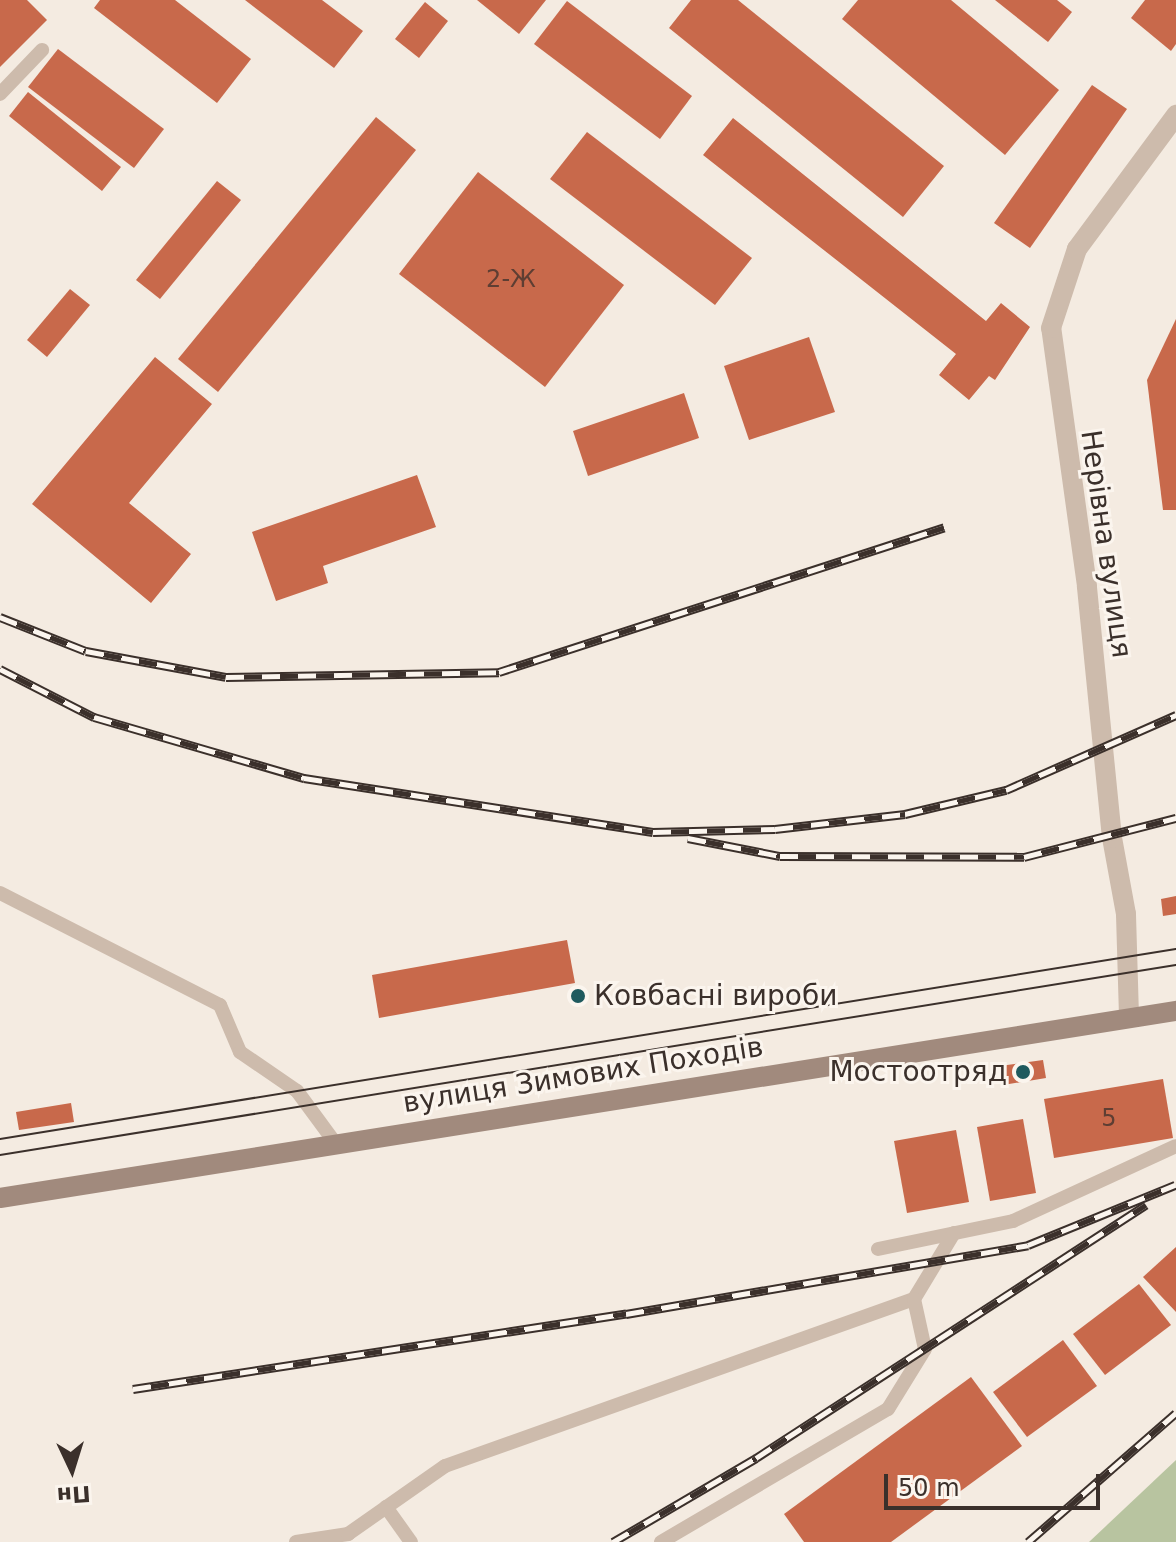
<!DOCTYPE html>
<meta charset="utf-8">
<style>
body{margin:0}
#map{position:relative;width:1176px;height:1542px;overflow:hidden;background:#f4ebe1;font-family:"DejaVu Sans",sans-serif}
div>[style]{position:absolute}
.green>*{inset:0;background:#b8c4a0}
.building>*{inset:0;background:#c8694b}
.service>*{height:14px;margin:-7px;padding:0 7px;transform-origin:7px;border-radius:7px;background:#cdbbac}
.minor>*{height:20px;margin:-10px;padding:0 10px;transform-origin:10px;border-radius:10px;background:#cdbbac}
.secondary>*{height:20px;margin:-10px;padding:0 10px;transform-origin:10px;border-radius:10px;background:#a18a7d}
.tram>*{height:2px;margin:-1px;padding:0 1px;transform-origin:1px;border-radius:1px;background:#3b302b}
.rail>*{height:9px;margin-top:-4.5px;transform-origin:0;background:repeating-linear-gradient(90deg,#fbf5ee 0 18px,#3b302b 0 36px);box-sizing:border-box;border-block:2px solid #3b302b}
.dots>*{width:22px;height:22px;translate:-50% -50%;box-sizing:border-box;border:4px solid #fbf5ee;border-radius:50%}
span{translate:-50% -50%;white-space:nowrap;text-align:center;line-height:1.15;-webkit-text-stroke:6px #fbf5ee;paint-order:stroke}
.number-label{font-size:24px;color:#5e3e33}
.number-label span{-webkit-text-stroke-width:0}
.street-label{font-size:28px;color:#3b302b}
.poi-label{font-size:28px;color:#3b302b}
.left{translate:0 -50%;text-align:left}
.right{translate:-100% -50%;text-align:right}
.north{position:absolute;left:32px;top:1430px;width:80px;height:80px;-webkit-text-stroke:6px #fbf5ee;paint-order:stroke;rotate:176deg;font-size:22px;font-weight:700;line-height:32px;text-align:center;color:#3b302b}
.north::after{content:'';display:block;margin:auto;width:28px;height:36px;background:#3b302b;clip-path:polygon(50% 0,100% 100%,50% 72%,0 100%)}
.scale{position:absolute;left:884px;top:1474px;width:216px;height:36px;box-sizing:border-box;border:4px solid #3b302b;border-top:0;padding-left:10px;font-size:24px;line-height:28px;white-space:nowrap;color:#3b302b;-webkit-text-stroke:6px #fbf5ee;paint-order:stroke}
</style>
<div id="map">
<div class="green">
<div style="clip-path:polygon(1176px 1460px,1176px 1542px,1089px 1542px)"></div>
</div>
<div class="building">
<div style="clip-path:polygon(0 0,27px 0,47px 20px,0 67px)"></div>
<div style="clip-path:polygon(100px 0,175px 0,251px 59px,217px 103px,94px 8px)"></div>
<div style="clip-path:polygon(245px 0,322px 0,363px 31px,334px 68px)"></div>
<div style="clip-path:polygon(477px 0,546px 0,519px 34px)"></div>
<div style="clip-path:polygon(691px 0,738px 0,944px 166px,903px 217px,669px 28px)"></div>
<div style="clip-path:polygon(858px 0,951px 0,1059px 90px,1005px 155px,842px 19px)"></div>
<div style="clip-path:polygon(995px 0,1057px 0,1072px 12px,1048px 42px)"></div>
<div style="clip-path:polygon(1145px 0,1176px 0,1176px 44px,1171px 51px,1131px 18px)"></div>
<div style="clip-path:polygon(567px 1px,692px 96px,660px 139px,534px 44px)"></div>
<div style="clip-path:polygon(425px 2px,448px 21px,419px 58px,395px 39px)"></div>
<div style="clip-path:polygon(58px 49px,164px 129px,134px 168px,28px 87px)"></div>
<div style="clip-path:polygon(1092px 85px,1127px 109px,1030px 248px,994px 223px)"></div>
<div style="clip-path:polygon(28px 92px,121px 167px,102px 191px,9px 116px)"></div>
<div style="clip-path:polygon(376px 117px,416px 150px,218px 392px,178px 359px)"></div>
<div style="clip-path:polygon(733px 118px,986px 321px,1001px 303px,1030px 327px,995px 380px,989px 376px,969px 400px,939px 375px,956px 354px,703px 155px)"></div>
<div style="clip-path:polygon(587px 132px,752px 258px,715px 305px,550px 179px)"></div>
<div style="clip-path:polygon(478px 172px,624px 285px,545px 387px,399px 274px)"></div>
<div style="clip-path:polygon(217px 181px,241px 200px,160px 299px,136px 280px)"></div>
<div style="clip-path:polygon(70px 289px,90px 305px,47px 357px,27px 340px)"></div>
<div style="clip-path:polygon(1176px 319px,1176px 510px,1163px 510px,1147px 380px)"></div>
<div style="clip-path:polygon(809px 337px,835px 412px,749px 440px,724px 366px)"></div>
<div style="clip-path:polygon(155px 357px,212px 404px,129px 503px,191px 554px,151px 603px,32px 504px)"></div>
<div style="clip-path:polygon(684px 393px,699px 438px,588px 476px,573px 431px)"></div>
<div style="clip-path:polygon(417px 475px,436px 527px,323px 566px,328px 583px,276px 601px,252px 532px)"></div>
<div style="clip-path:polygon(1176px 896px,1176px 914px,1163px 916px,1161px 899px)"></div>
<div style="clip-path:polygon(567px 940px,575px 983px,379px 1018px,372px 975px)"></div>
<div style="clip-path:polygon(1043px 1060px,1046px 1078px,1003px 1085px,1000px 1066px)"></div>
<div style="clip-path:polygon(1163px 1079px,1173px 1138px,1054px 1158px,1044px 1099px)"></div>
<div style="clip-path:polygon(71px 1103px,74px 1122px,19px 1130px,16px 1112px)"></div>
<div style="clip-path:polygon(1023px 1119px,1036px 1193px,990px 1201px,977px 1127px)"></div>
<div style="clip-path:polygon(956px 1130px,969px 1202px,907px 1213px,894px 1141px)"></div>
<div style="clip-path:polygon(1176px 1247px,1176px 1312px,1143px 1277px)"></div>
<div style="clip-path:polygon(1139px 1284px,1171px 1325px,1105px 1375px,1073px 1334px)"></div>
<div style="clip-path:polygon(1063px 1340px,1097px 1386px,1027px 1437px,993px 1392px)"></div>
<div style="clip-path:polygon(971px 1377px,1022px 1446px,891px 1542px,804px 1542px,784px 1514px)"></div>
</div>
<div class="service">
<div style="left:0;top:94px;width:61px;rotate:-46.3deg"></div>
<div style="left:0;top:893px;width:247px;rotate:27deg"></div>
<div style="left:220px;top:1005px;width:51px;rotate:66.9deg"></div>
<div style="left:240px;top:1052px;width:69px;rotate:34.4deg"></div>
<div style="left:297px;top:1091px;width:66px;rotate:53.7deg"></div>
<div style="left:878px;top:1249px;width:138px;rotate:-11.7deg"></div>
<div style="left:1013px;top:1221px;width:179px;rotate:-24.7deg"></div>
<div style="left:386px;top:1507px;width:43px;rotate:54.5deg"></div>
<div style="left:296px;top:1542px;width:53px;rotate:-8.7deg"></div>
<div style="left:348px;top:1534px;width:118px;rotate:-35deg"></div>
<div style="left:445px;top:1466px;width:498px;rotate:-19.6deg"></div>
<div style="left:914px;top:1299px;width:77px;rotate:-58.8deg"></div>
<div style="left:661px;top:1542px;width:263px;rotate:-30.4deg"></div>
<div style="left:888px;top:1409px;width:70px;rotate:-58.3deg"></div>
<div style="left:925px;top:1349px;width:51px;rotate:-102.4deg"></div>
</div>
<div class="minor">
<div style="left:1129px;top:1016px;width:102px;rotate:-91.7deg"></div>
<div style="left:1126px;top:914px;width:77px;rotate:-100.4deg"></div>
<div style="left:1112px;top:838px;width:253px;rotate:-95.7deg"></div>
<div style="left:1087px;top:586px;width:260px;rotate:-97.9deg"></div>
<div style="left:1051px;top:328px;width:83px;rotate:-71.8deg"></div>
<div style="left:1077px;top:249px;width:167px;rotate:-53.5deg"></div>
</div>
<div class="secondary">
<div style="left:0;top:1198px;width:1191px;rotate:-9.04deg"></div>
</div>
<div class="tram">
<div style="left:0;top:1139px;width:1191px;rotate:-9.18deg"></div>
<div style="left:0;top:1155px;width:1191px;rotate:-9.18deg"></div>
</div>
<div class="rail">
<div style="left:0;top:617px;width:92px;rotate:21.6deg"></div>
<div style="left:86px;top:651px;width:142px;rotate:10.5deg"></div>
<div style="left:226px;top:677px;width:273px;rotate:-1deg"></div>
<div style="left:499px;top:672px;width:468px;rotate:-18deg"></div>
<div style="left:0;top:669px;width:106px;rotate:27.1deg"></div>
<div style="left:94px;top:717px;width:219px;rotate:16.2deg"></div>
<div style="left:304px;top:778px;width:353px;rotate:8.8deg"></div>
<div style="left:653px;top:832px;width:122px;rotate:-1.4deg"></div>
<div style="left:775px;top:829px;width:131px;rotate:-6.6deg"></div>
<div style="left:905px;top:814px;width:104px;rotate:-13.4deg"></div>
<div style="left:1006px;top:790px;width:186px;rotate:-23.8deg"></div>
<div style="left:688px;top:838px;width:94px;rotate:11.1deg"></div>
<div style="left:780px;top:856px;width:244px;rotate:0.2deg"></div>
<div style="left:1024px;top:857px;width:157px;rotate:-14.4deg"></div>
<div style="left:133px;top:1389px;width:499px;rotate:-8.7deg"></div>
<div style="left:626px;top:1314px;width:408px;rotate:-9.7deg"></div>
<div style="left:1028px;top:1245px;width:159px;rotate:-22.2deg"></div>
<div style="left:613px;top:1542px;width:166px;rotate:-30.4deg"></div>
<div style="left:756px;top:1458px;width:465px;rotate:-33deg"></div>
<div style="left:1028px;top:1542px;width:196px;rotate:-41.1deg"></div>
</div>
<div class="dots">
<div style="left:578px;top:996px;background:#1f5a5e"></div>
<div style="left:1023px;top:1072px;background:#1f5a5e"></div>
</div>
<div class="number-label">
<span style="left:511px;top:280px">2-Ж</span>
<span style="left:1109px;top:1119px">5</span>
</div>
<div class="street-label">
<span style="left:1106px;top:544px;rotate:82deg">Нерівна вулиця</span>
<span style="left:583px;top:1075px;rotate:-9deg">вулиця Зимових Походів</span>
</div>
<div class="poi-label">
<span class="left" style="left:594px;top:996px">Ковбасні вироби</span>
<span class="right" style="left:1007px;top:1072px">Мостоотряд</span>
</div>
<div class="north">Пн</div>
<div class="scale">50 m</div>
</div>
